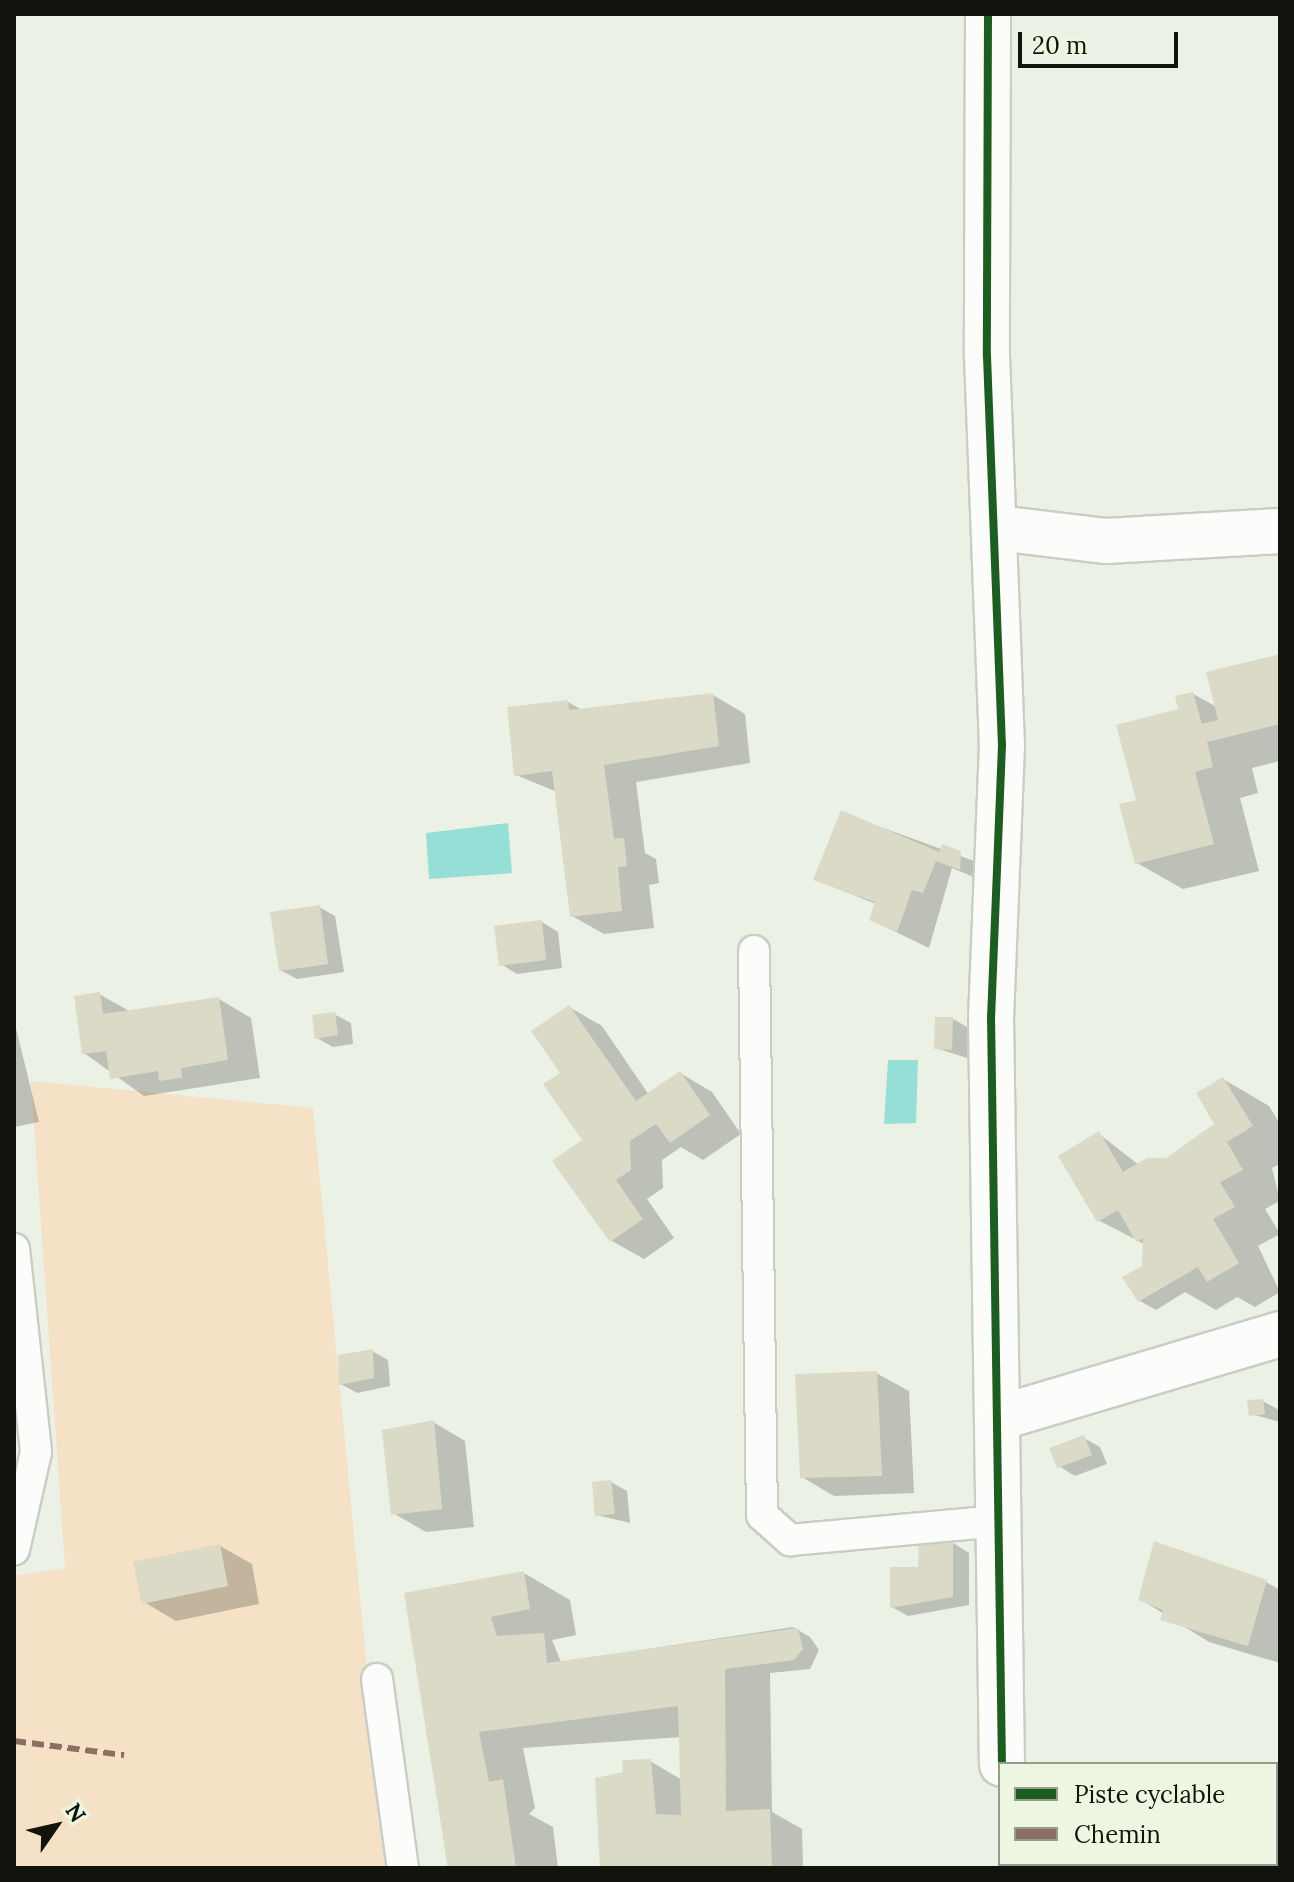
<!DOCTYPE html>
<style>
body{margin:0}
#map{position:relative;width:1294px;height:1882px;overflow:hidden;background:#ebf1e5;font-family:Lora,serif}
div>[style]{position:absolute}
.green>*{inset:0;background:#f4e1c6}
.water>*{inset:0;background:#96dfd6}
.shadow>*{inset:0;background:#0003}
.building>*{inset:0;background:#dbdac7}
.roads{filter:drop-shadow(2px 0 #c9cec5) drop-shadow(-2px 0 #c9cec5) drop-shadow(0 2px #c9cec5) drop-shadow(0 -2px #c9cec5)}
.lane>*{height:30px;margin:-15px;padding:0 15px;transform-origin:15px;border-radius:15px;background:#fcfdfb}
.street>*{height:44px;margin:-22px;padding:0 22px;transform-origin:22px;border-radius:22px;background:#fcfdfb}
.quiet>*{height:6px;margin-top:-3px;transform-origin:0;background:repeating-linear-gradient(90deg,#8d6e63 0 12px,transparent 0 18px)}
.cycleway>*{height:8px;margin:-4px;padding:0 4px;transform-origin:4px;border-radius:4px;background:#1b5e20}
span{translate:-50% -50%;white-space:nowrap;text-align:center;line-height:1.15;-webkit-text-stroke:6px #ecf6e0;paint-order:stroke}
.frame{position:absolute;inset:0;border:16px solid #10140c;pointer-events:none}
.legend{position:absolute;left:998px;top:1762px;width:280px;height:104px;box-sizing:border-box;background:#ecf6e0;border:2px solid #949c8b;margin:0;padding:10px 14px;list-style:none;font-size:24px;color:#10140c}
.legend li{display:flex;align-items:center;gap:16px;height:40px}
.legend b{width:40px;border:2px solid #949c8b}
.north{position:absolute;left:16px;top:1786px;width:80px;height:80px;-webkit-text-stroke:6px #ecf6e0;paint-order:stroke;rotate:56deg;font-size:22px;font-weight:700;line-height:32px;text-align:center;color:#10140c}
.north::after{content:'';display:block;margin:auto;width:28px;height:36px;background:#10140c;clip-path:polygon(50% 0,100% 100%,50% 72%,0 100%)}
.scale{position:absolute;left:1018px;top:32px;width:160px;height:36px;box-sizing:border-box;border:4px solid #10140c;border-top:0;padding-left:10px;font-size:24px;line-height:28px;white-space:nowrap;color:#10140c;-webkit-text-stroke:6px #ecf6e0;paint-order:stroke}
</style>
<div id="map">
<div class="green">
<div style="clip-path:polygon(31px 1081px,313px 1108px,386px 1868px,14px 1868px,14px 1576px,65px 1568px)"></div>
</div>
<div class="water">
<div style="clip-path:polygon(508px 823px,512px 873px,429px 879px,426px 833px)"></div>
<div style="clip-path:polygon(888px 1060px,918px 1060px,916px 1123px,884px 1124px)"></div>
</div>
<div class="shadow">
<div style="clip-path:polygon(1280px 656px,1280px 761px,1252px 768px,1258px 793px,1240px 798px,1259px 871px,1183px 889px,1137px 863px,1138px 801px,1193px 694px,1217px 707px)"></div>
<div style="clip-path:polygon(713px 695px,745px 714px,750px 763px,636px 782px,645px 853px,656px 859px,659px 883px,649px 885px,654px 928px,604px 934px,572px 916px,557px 792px,516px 775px,568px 702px,582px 710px)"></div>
<div style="clip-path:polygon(842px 813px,977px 862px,976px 878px,952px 868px,929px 948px,871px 920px,876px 904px,816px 880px)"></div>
<div style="clip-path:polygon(319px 907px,335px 916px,344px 972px,297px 979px,280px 970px)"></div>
<div style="clip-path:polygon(542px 922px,558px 932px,562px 968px,517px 974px,501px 964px)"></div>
<div style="clip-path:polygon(99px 994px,131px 1012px,219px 999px,251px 1018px,260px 1078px,144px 1096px,84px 1053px)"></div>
<div style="clip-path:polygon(569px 1007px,602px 1026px,649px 1095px,680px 1073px,712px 1092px,741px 1134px,703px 1160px,681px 1147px,662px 1160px,663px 1188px,647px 1199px,674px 1238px,644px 1259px,612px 1241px,555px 1161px,585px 1141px,563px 1073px)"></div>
<div style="clip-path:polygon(334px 1014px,351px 1023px,353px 1044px,333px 1047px,317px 1038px)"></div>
<div style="clip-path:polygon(953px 1019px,969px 1028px,967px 1058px,936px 1048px)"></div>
<div style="clip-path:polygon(14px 1020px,39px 1122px,14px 1127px)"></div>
<div style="clip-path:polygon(1223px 1079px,1269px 1106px,1280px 1124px,1280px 1164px,1272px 1168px,1280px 1201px,1265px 1209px,1280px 1234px,1258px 1246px,1280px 1292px,1255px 1307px,1237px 1297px,1216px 1310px,1185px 1292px,1156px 1310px,1140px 1301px,1146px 1245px,1098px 1220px,1099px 1134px,1139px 1165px,1167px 1160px,1216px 1124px)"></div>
<div style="clip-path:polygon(372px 1351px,388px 1360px,390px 1386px,357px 1393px,341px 1384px)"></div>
<div style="clip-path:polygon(876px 1373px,909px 1391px,914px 1493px,834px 1496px,802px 1477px)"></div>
<div style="clip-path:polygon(1263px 1401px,1279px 1410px,1280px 1422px,1251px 1414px)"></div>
<div style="clip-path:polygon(433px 1422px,465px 1441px,474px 1527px,426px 1532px,393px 1513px)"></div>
<div style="clip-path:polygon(1084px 1438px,1100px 1447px,1107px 1464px,1075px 1476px,1059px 1466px)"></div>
<div style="clip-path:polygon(611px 1482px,627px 1491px,630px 1523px,597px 1515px)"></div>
<div style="clip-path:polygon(953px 1543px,969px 1553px,969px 1605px,908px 1616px,892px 1607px,920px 1569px)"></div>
<div style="clip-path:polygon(220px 1546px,252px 1564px,259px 1604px,176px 1621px,144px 1602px)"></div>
<div style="clip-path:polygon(524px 1573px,570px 1600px,576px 1635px,552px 1640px,561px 1662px,793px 1627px,810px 1637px,819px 1650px,810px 1669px,770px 1673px,772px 1812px,802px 1829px,803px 1868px,601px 1868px,625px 1774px,650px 1761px,682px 1780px,681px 1737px,523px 1748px,535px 1808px,529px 1814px,553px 1827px,558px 1868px,448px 1868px,407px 1594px)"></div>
<div style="clip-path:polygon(1266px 1582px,1280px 1590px,1280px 1663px,1209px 1642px,1140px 1599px)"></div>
</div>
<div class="building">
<div style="clip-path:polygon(1280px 654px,1280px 724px,1207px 742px,1213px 767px,1195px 772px,1214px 844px,1135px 864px,1119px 804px,1136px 800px,1116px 725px,1178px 709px,1175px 696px,1193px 692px,1202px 724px,1218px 720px,1206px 672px)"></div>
<div style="clip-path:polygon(713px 693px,719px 746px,604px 765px,614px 839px,624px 838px,627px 866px,618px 867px,622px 911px,570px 917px,552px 771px,514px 776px,507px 707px,568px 700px,569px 710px)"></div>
<div style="clip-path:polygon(841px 810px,939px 852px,942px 844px,961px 851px,960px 870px,936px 861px,923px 893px,912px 890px,897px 932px,869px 920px,875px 902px,813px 880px)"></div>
<div style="clip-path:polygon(320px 905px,328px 964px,279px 971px,270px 912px)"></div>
<div style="clip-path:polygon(542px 920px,546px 960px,499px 966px,494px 926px)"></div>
<div style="clip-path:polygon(100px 992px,103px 1014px,219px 997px,228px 1060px,181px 1068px,182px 1078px,159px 1081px,158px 1071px,110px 1079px,106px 1051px,82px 1054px,74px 996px)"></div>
<div style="clip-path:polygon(569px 1005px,636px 1101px,680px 1071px,710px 1115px,670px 1143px,656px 1124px,630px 1141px,631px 1170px,616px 1180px,643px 1219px,610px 1242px,552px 1161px,582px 1140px,543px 1084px,560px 1073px,531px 1031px)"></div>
<div style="clip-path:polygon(335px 1012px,338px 1035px,315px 1039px,312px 1015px)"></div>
<div style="clip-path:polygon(935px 1017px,953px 1017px,952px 1050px,934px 1049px)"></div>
<div style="clip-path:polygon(1223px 1077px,1253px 1126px,1227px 1142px,1243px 1170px,1220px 1182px,1235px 1207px,1213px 1219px,1239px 1263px,1207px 1282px,1198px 1267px,1138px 1302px,1122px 1277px,1142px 1266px,1143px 1238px,1136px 1242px,1118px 1210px,1097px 1222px,1058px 1156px,1099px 1131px,1123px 1172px,1147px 1158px,1166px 1158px,1214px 1124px,1196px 1093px)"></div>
<div style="clip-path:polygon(373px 1349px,374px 1378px,339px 1385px,338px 1355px)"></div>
<div style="clip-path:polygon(877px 1371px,882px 1476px,800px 1478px,795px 1374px)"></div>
<div style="clip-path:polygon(1263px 1399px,1265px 1414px,1249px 1416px,1247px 1400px)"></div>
<div style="clip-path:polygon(434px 1420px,442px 1509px,391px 1515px,382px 1430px)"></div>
<div style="clip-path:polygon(1084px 1435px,1092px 1455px,1057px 1468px,1049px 1448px)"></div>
<div style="clip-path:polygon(611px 1480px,615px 1514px,595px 1516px,592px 1482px)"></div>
<div style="clip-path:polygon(919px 1539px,953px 1541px,953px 1597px,890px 1608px,890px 1567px,918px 1567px)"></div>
<div style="clip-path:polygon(1154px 1541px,1267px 1580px,1248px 1646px,1160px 1620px,1163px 1610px,1138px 1600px)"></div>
<div style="clip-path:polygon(220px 1544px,228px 1586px,142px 1604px,133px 1562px)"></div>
<div style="clip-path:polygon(524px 1571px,530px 1609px,491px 1617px,497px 1636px,544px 1633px,547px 1663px,798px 1628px,803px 1649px,794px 1660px,725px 1669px,726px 1811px,770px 1809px,772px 1868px,600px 1868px,595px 1778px,623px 1772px,622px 1760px,651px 1759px,656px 1814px,681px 1815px,678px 1706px,479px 1732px,489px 1782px,503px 1779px,516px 1868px,448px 1868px,404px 1593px)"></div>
</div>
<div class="roads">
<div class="lane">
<div style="left:754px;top:951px;width:564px;rotate:89.19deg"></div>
<div style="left:762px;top:1515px;width:38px;rotate:42deg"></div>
<div style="left:790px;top:1540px;width:210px;rotate:-5.2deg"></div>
<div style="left:14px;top:1249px;width:204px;rotate:83.8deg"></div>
<div style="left:36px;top:1452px;width:100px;rotate:102.7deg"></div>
<div style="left:377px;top:1679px;width:191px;rotate:82.2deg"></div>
<div style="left:1276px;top:1789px;width:4px;rotate:-27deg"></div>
<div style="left:1092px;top:1868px;width:10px;rotate:-24deg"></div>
</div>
<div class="street">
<div style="left:988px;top:14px;width:342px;rotate:90.2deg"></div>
<div style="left:987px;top:356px;width:389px;rotate:87.8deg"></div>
<div style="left:1002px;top:745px;width:271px;rotate:92.3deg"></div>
<div style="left:991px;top:1016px;width:748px;rotate:89.16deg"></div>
<div style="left:998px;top:528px;width:109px;rotate:6.9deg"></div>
<div style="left:1106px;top:541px;width:174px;rotate:-3.3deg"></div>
<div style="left:1002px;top:1417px;width:290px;rotate:-16.6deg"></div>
<div style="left:1044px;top:1864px;width:5px;rotate:53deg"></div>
</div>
</div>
<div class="quiet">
<div style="left:14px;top:1741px;width:111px;rotate:7.3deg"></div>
</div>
<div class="cycleway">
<div style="left:988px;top:14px;width:342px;rotate:90.2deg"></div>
<div style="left:987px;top:356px;width:389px;rotate:87.8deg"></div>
<div style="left:1002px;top:745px;width:271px;rotate:92.3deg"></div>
<div style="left:991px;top:1016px;width:748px;rotate:89.16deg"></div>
</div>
<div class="frame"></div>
<ul class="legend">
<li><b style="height:10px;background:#1b5e20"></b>Piste cyclable</li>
<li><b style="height:10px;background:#8d6e63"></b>Chemin</li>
</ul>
<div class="north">N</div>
<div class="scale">20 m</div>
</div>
